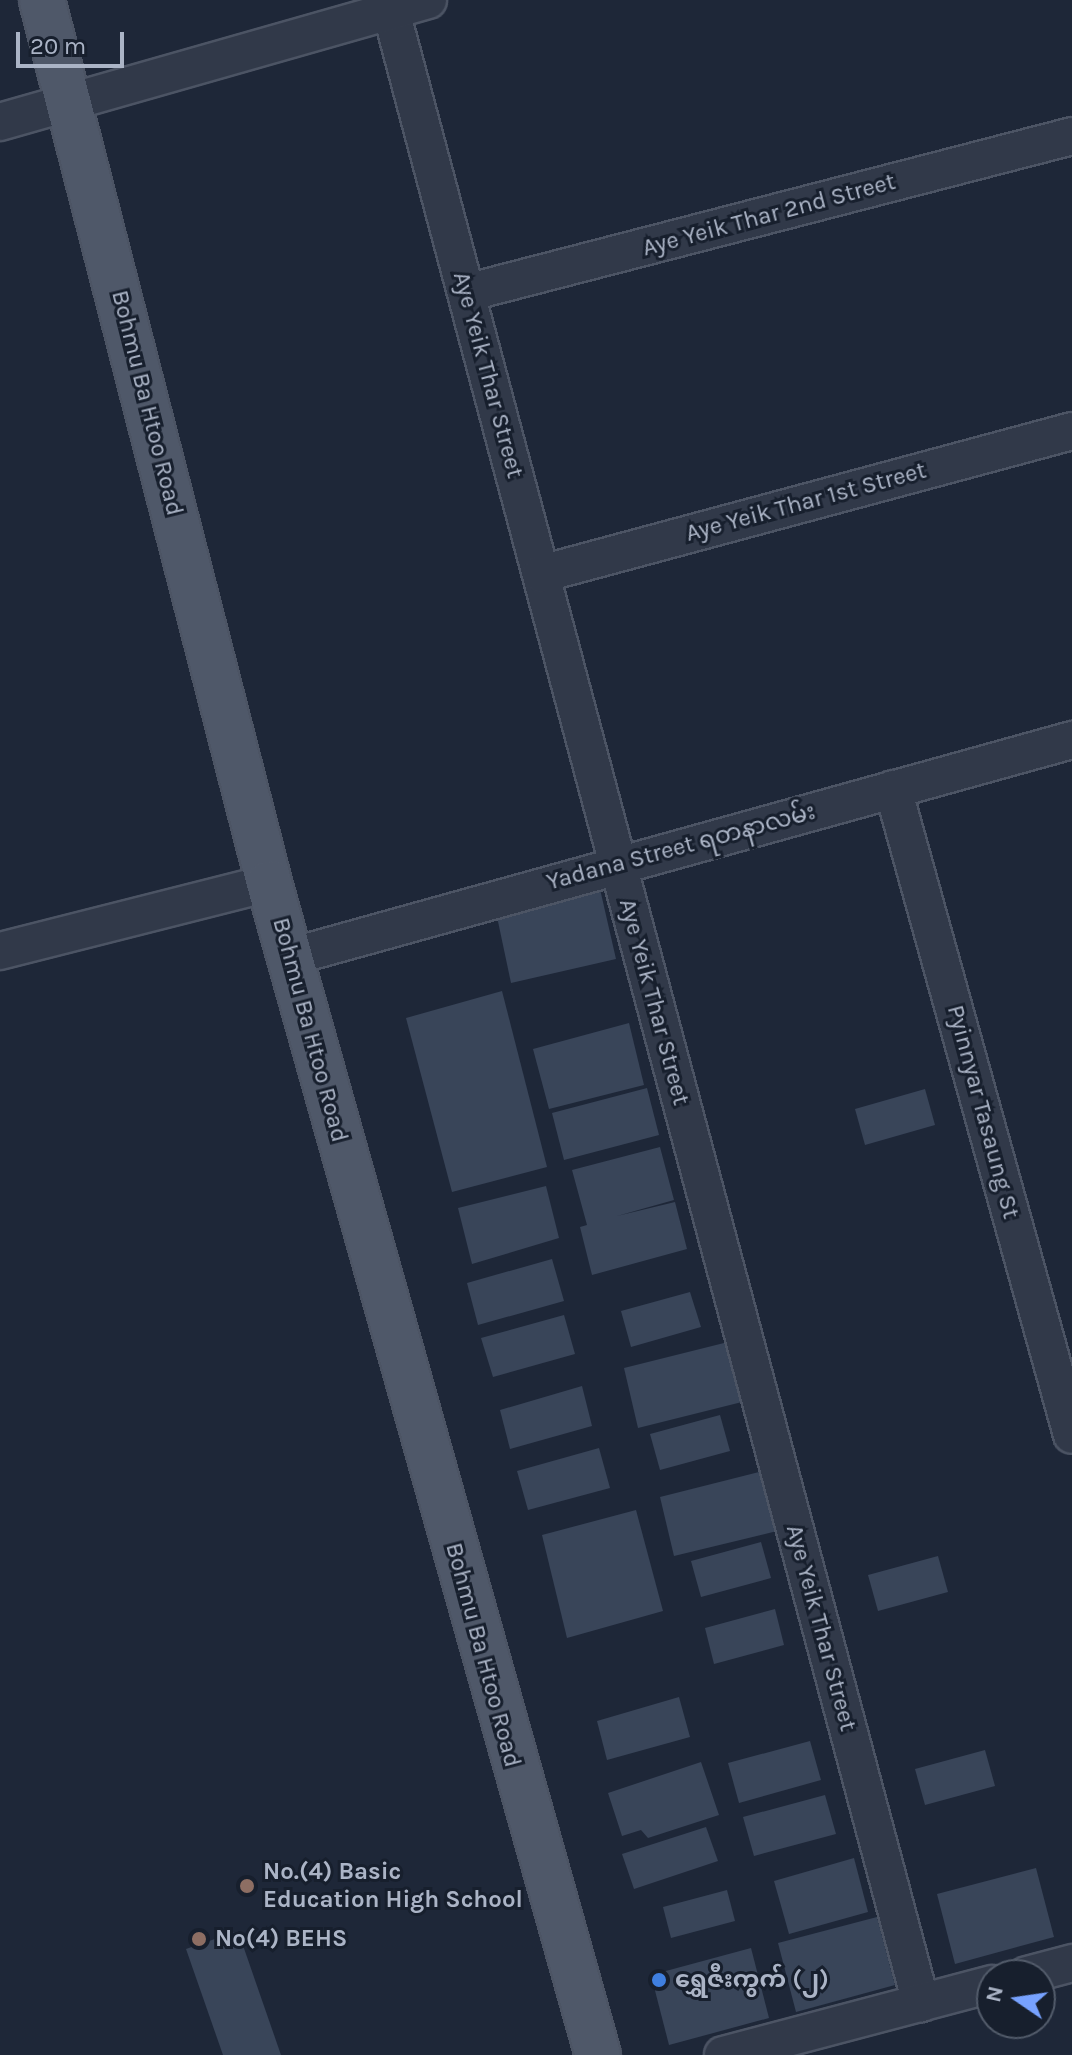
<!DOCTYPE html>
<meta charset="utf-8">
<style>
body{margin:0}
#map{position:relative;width:1072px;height:2055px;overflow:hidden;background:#1e2738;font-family:Karla,"Noto Sans Myanmar",sans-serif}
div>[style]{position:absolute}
.building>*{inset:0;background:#394559}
.roads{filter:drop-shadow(2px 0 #4c5464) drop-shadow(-2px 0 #4c5464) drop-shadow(0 2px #4c5464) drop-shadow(0 -2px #4c5464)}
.street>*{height:36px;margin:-18px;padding:0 18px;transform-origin:18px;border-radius:18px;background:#313949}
.primary>*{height:44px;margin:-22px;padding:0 22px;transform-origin:22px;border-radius:22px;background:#4f5869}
.dots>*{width:22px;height:22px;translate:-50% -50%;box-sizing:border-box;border:4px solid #171f2d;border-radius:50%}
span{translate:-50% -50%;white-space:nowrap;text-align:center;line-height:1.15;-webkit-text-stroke:6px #171f2d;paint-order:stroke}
.street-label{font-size:24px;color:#abb4c6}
.poi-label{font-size:24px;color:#abb4c6;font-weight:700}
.left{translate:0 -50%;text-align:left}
.north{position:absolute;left:976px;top:1959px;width:80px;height:80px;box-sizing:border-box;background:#171f2d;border:2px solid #525b6a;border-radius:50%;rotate:283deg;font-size:22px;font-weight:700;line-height:32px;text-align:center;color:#abb4c6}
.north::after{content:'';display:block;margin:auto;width:28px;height:36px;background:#77a2ff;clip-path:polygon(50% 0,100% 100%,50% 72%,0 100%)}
.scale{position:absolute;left:16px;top:32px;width:108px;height:36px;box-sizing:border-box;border:4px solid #abb4c6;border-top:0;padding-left:10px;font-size:24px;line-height:28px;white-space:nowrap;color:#abb4c6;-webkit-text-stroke:6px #171f2d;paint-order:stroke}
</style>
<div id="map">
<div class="building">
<div style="clip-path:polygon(600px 889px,616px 959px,511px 983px,496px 912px)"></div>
<div style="clip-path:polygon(502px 991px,547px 1167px,452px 1192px,406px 1018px)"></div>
<div style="clip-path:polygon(629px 1023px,644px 1085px,549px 1109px,533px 1049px)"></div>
<div style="clip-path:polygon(647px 1088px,659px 1135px,564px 1160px,552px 1113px)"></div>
<div style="clip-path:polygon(925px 1089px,935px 1125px,865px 1145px,855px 1109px)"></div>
<div style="clip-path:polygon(660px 1147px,674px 1200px,617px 1216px,675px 1202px,687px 1249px,592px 1275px,580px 1227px,587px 1225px,572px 1170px)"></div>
<div style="clip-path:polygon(546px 1186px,559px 1238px,472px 1264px,458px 1208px)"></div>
<div style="clip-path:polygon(552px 1259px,564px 1301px,478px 1325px,467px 1283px)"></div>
<div style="clip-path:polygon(690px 1292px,701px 1327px,631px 1347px,621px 1311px)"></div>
<div style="clip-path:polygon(564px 1315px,575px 1354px,493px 1377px,481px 1338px)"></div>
<div style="clip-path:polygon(728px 1342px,742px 1402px,638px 1428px,624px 1368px)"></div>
<div style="clip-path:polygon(582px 1386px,592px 1426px,510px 1449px,500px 1410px)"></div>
<div style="clip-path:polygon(720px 1415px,730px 1451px,660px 1470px,650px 1434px)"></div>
<div style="clip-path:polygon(599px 1448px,610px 1488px,528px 1510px,517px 1471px)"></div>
<div style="clip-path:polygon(763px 1471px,777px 1531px,674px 1556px,660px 1497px)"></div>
<div style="clip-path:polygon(636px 1510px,663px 1611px,567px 1638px,542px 1535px)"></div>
<div style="clip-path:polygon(761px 1542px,771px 1578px,701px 1597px,691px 1561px)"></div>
<div style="clip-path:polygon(938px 1556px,948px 1592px,878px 1611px,868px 1575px)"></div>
<div style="clip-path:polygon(775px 1609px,784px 1645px,714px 1664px,705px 1628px)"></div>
<div style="clip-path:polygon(679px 1697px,690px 1737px,607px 1760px,597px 1721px)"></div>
<div style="clip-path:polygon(810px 1741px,821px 1780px,739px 1803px,728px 1763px)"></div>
<div style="clip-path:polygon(985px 1750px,995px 1786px,925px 1805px,915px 1769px)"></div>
<div style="clip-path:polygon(701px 1762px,719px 1815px,648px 1838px,641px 1830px,622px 1836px,608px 1793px)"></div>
<div style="clip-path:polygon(825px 1795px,836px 1834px,754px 1856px,743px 1817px)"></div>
<div style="clip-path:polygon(706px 1827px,718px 1861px,634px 1889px,622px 1854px)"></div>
<div style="clip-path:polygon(854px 1858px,868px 1912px,789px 1934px,774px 1881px)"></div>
<div style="clip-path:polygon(1036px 1868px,1054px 1937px,955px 1964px,937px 1894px)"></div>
<div style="clip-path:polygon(727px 1890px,735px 1921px,671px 1938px,663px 1907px)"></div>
<div style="clip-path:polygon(877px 1917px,895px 1985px,796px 2012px,778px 1943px)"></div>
<div style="clip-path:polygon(238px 1931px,281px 2055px,223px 2055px,186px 1949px)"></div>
<div style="clip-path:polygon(751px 1948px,769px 2018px,669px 2045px,651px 1975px)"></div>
</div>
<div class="roads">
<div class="street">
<div style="left:388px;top:0;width:2073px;rotate:75.1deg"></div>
<div style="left:0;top:122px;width:445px;rotate:-15.9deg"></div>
<div style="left:466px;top:293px;width:626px;rotate:-14.52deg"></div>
<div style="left:541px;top:574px;width:550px;rotate:-15.07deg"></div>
<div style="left:893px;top:789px;width:670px;rotate:74.51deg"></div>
<div style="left:0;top:951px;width:277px;rotate:-14.2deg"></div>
<div style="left:290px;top:957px;width:812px;rotate:-15.51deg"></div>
<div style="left:1027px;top:1975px;width:47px;rotate:-14.9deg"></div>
<div style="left:723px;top:2055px;width:278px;rotate:-14.8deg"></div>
</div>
<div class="primary">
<div style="left:42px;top:0;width:912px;rotate:75.58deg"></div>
<div style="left:269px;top:883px;width:1217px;rotate:74.32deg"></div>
</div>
</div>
<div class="dots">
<div style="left:247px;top:1886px;background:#8d6e63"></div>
<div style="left:199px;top:1939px;background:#8d6e63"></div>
<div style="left:659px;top:1980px;background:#3f7fe0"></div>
</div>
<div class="street-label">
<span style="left:769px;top:215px;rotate:-15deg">Aye Yeik Thar 2nd Street</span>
<span style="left:488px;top:375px;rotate:75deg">Aye Yeik Thar Street</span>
<span style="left:147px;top:403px;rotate:76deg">Bohmu Ba Htoo Road</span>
<span style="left:806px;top:502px;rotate:-15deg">Aye Yeik Thar 1st Street</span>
<span style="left:681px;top:847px;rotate:-15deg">Yadana Street ရတနာလမ်း</span>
<span style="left:654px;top:1002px;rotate:75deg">Aye Yeik Thar Street</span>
<span style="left:310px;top:1030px;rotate:75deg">Bohmu Ba Htoo Road</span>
<span style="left:983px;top:1112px;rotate:75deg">Pyinnyar Tasaung St</span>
<span style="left:821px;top:1628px;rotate:75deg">Aye Yeik Thar Street</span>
<span style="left:483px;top:1655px;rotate:75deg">Bohmu Ba Htoo Road</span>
</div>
<div class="poi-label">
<span class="left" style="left:263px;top:1886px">No.(4) Basic<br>Education High School</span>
<span class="left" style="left:215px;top:1939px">No(4) BEHS</span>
<span class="left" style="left:675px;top:1980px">ရွှေဇီးကွက် (၂)</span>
</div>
<div class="north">N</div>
<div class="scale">20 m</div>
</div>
